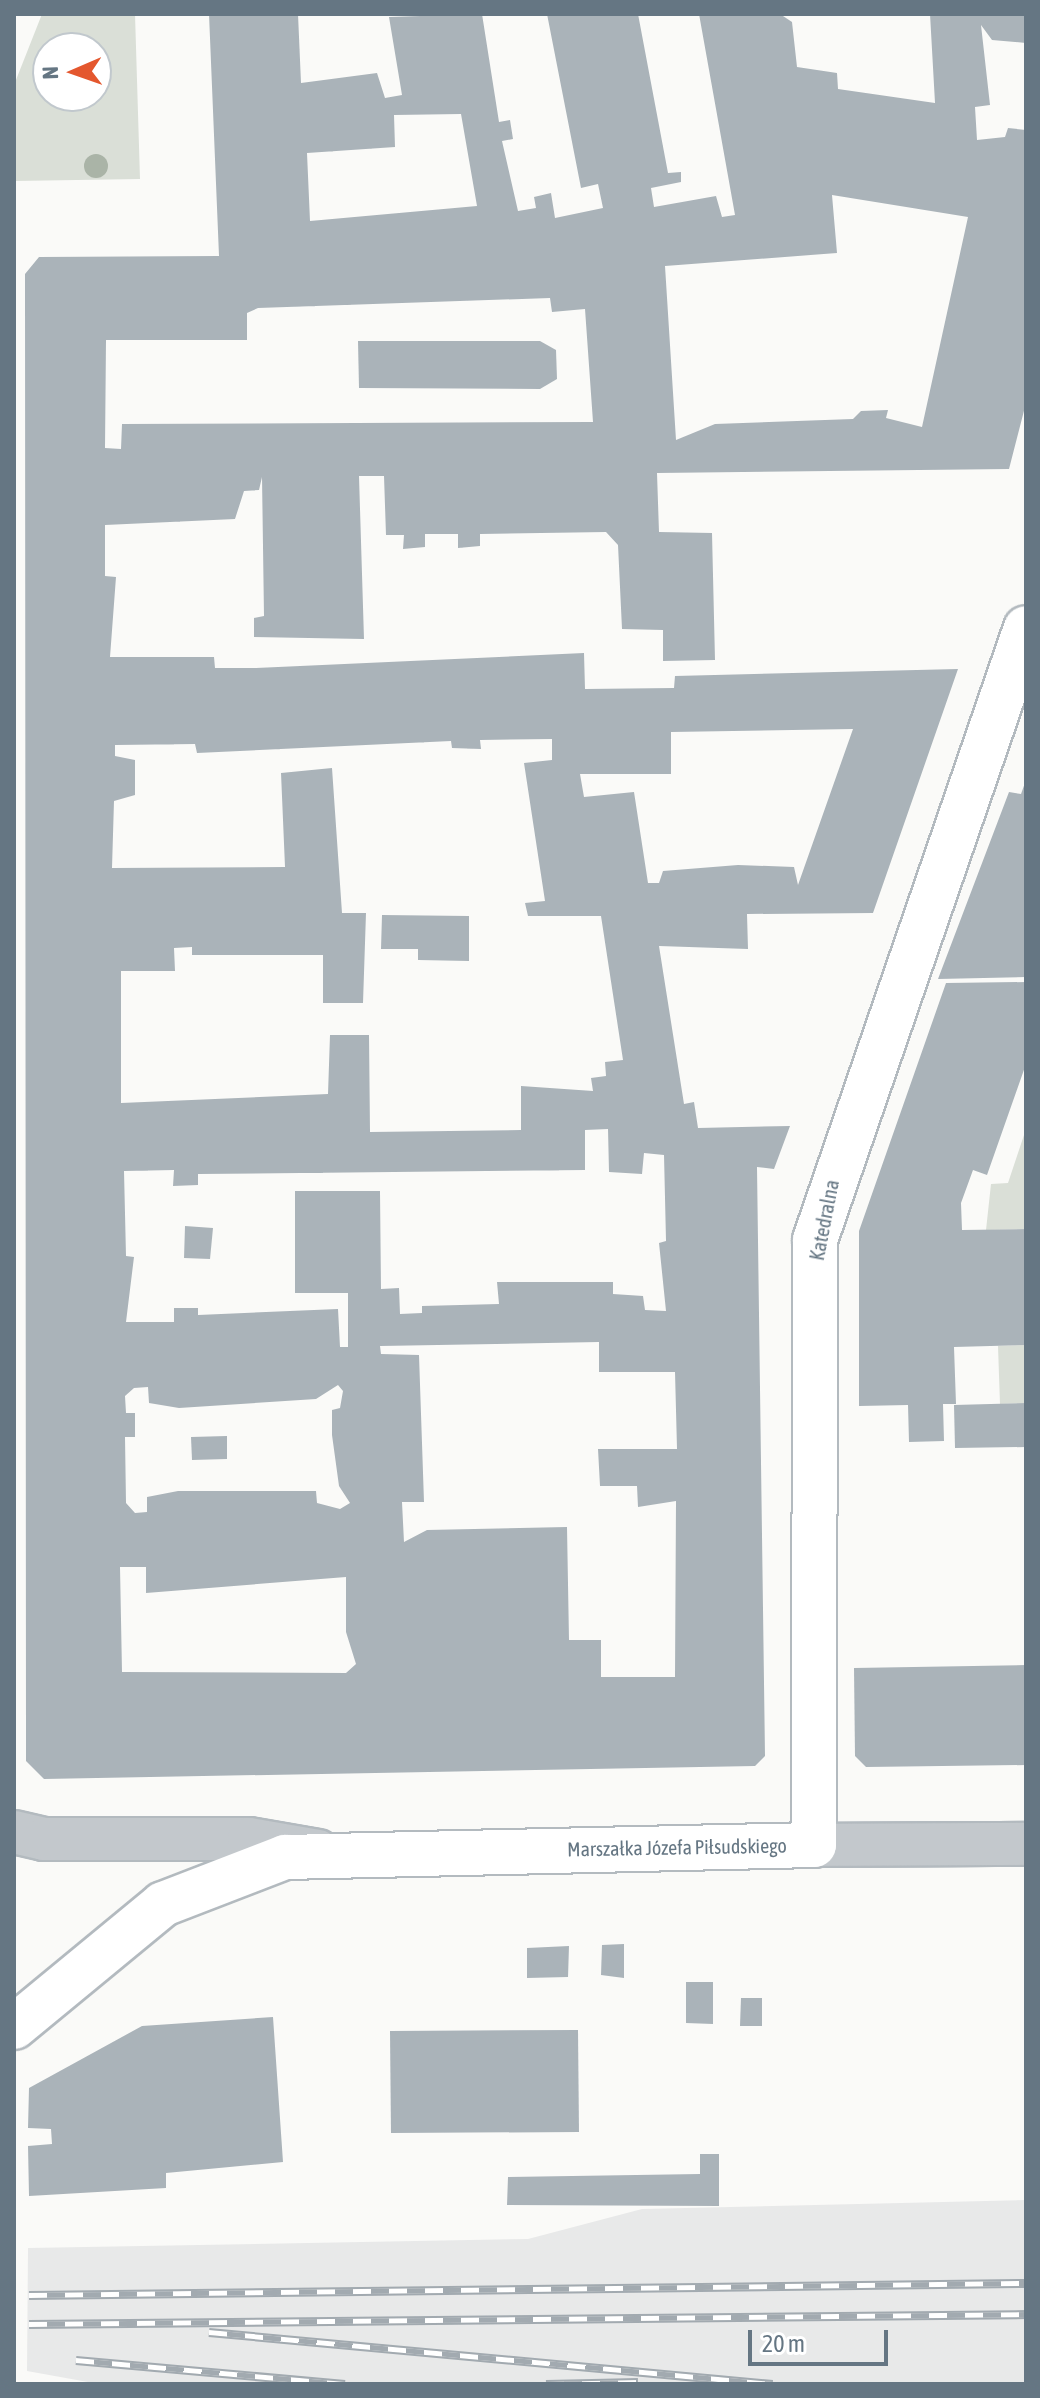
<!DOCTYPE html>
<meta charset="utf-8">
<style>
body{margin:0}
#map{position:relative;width:1040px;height:2398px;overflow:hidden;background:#fafaf8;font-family:"Asap Condensed",sans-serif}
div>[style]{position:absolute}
.built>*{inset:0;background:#e8e9e9}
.green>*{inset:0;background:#dadfd7}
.building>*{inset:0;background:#aab3b9}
.roads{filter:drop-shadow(2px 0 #b3babf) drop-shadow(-2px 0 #b3babf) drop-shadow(0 2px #b3babf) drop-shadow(0 -2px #b3babf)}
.street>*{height:42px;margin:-21px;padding:0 21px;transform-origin:21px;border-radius:21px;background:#c3c8cc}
.secondary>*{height:44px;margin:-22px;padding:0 22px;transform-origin:22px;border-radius:22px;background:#fff}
.rail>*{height:9px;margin-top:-4.5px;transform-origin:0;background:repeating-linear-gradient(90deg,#fff 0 18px,#a2aab0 0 36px);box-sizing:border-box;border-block:2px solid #a2aab0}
.trees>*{width:24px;height:24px;margin:-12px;border-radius:50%;background:#aab4a7}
span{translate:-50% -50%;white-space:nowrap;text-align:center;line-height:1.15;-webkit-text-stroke:8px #fff;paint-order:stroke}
.street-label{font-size:20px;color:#657683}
.frame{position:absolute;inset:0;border:16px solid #657683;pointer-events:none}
.north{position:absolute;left:32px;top:32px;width:80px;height:80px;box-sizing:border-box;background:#fff;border:2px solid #c1c8cd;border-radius:50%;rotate:268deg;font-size:22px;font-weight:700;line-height:32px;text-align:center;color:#657683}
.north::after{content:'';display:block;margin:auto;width:28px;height:36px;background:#e4572e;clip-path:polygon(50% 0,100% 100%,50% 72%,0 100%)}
.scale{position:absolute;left:748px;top:2330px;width:140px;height:36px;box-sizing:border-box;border:4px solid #657683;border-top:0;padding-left:10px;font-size:24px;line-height:28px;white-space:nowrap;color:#657683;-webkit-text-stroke:6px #fff;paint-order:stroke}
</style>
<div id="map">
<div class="built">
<div style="clip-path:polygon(1026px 2200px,1026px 2384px,99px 2384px,27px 2371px,28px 2248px,528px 2239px,642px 2209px)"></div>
</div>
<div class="green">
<div style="clip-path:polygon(evenodd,42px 14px,135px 14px,140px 179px,14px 181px,14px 85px,42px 14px,48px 48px,96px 48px,96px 96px,48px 96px,48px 48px)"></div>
<div style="clip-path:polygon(1026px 1129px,1026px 1229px,986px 1230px,991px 1184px,1008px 1183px)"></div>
<div style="clip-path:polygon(1026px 1345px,1026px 1403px,1000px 1404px,998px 1346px)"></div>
</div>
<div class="building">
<div style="clip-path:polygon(evenodd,209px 14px,298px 14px,301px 83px,377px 73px,385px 98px,402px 95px,389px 17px,482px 14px,499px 122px,510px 120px,513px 139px,502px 141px,518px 211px,536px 208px,534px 197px,551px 193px,555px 218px,603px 208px,598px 184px,581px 188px,547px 14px,638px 14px,668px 173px,681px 172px,681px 182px,651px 188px,654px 207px,716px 196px,722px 217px,735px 215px,699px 14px,780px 14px,792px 22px,797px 67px,837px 73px,838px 89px,935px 103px,930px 14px,1026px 14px,1026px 43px,992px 40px,981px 25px,990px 105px,975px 107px,977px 140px,1005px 137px,1008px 128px,1026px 130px,1026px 403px,1009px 469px,657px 473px,659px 532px,712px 533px,715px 660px,663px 661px,663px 630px,622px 629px,618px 545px,606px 532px,480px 534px,480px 546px,458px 548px,458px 534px,425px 534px,425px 547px,403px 549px,404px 535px,386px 535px,384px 476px,359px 476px,364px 639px,254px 637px,254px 618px,264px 616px,262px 477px,259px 490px,244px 491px,235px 519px,105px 525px,105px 576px,116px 577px,110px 657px,214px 657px,215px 668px,256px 668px,584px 653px,585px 689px,674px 688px,675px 676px,958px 669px,873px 913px,747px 914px,748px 949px,659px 946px,684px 1104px,694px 1102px,698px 1128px,790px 1126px,774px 1169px,757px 1167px,765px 1756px,755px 1766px,44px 1779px,26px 1761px,25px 274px,39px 257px,219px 256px,209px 14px,461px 114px,477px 206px,310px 221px,307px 153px,395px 147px,394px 115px,461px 114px,209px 14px,832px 195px,968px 217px,922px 427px,886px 418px,888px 410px,861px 411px,853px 419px,715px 424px,676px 440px,665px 266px,837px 253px,832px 195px,209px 14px,550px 298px,552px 312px,585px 309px,593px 422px,122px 424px,121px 449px,105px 448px,106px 340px,247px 340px,247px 313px,258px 308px,550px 298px,209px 14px,853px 729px,798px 885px,794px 867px,738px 865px,663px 871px,659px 883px,648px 883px,634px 792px,584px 797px,580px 774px,671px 774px,671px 732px,853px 729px,209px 14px,552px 739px,552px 760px,524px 763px,545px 901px,525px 903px,528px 916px,601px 916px,623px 1060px,605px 1062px,606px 1076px,591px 1078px,593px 1091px,521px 1086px,521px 1130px,370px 1132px,369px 1035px,330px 1035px,328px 1094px,121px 1103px,121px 971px,175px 971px,174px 948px,192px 947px,192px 955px,323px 955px,323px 1003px,363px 1003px,366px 913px,342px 913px,332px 768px,281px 773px,285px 867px,112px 868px,114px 801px,135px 795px,135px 760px,115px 756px,115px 745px,195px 744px,197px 753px,451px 741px,452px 748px,481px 749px,480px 740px,552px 739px,209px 14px,608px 1129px,609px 1172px,642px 1174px,644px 1153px,664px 1155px,666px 1241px,659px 1243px,666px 1311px,645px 1310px,643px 1296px,613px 1294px,613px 1282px,497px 1282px,499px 1304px,422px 1306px,422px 1313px,400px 1314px,399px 1288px,381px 1289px,380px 1191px,295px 1191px,295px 1293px,348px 1293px,348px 1347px,340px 1347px,338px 1309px,198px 1315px,198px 1308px,174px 1308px,174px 1322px,126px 1322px,134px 1257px,126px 1256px,124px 1171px,174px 1170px,173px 1186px,198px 1185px,198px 1174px,585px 1170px,585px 1130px,608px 1129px,209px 14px,599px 1342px,599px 1372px,675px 1372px,677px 1449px,598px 1449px,600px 1486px,637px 1486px,638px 1507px,676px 1501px,675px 1677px,601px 1677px,601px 1640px,569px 1640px,567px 1527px,427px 1530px,404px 1542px,402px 1502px,424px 1502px,419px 1355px,381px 1354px,380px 1346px,599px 1342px,209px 14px,338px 1385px,343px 1391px,340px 1408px,332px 1410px,332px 1435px,339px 1486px,350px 1503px,340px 1509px,317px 1503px,316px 1491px,178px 1491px,147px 1497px,147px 1512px,135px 1513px,126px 1503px,125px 1437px,135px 1437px,135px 1413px,126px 1413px,125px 1396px,134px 1388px,148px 1387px,149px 1403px,179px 1408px,316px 1399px,338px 1385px,209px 14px,120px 1567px,146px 1567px,146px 1593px,346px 1577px,346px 1632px,356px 1664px,346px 1673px,122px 1672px,120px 1567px)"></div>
<div style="clip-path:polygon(358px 341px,540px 341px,556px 350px,557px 379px,540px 389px,359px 388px)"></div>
<div style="clip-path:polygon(1026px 780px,1026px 977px,938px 979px,1009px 792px,1021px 794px)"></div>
<div style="clip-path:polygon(382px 915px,469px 916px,469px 961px,418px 960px,418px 949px,381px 949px)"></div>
<div style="clip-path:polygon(1026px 982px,1026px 1064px,987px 1175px,973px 1170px,961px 1203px,962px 1230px,1026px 1229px,1026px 1345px,954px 1347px,956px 1404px,943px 1404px,944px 1441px,909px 1442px,908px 1405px,859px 1406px,859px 1231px,946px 983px)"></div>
<div style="clip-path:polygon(185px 1226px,213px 1228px,210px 1259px,184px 1258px)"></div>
<div style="clip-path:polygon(1026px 1403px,1026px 1447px,955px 1448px,954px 1405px)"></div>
<div style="clip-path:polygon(227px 1436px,227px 1459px,192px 1460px,191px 1437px)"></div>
<div style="clip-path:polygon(1026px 1665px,1026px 1765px,866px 1767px,855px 1756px,854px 1668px)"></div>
<div style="clip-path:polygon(624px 1944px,624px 1978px,601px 1975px,602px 1945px)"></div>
<div style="clip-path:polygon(569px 1946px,568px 1977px,527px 1978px,527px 1948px)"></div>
<div style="clip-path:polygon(686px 1982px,713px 1982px,713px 2024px,686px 2023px)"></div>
<div style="clip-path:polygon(741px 1998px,762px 1998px,762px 2026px,740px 2026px)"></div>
<div style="clip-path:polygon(273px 2017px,283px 2162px,166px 2173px,166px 2188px,29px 2196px,28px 2146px,52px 2144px,51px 2129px,28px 2128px,29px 2088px,142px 2026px)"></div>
<div style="clip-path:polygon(578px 2030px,579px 2132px,391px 2133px,390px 2031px)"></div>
<div style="clip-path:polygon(700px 2154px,719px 2154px,719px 2206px,507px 2205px,508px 2177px,700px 2174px)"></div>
</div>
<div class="roads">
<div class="street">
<div style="left:14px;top:1832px;width:31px;rotate:13deg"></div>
<div style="left:44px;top:1839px;width:205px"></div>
<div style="left:249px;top:1839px;width:70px;rotate:9.9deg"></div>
<div style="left:814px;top:1845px;width:212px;rotate:-0.3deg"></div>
</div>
<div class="secondary">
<div style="left:14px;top:2027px;width:193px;rotate:-39.5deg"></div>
<div style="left:163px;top:1904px;width:131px;rotate:-21.1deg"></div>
<div style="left:285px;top:1857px;width:529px;rotate:-1.3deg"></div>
<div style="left:814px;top:1845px;width:605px;rotate:-89.91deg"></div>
<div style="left:815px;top:1240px;width:647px;rotate:-70.98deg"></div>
</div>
</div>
<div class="rail">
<div style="left:29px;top:2295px;width:997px;rotate:-0.69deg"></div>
<div style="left:29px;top:2324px;width:997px;rotate:-0.57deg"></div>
<div style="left:209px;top:2332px;width:566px;rotate:5.27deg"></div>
<div style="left:76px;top:2360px;width:270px;rotate:5.1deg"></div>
<div style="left:546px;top:2384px;width:92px;rotate:-1.2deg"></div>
</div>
<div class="trees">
<div style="left:96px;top:166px"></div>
</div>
<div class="street-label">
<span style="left:824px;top:1220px;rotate:-79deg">Katedralna</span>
<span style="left:677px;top:1847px;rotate:-1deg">Marszałka Józefa Piłsudskiego</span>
</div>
<div class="frame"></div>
<div class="north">N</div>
<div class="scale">20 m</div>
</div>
